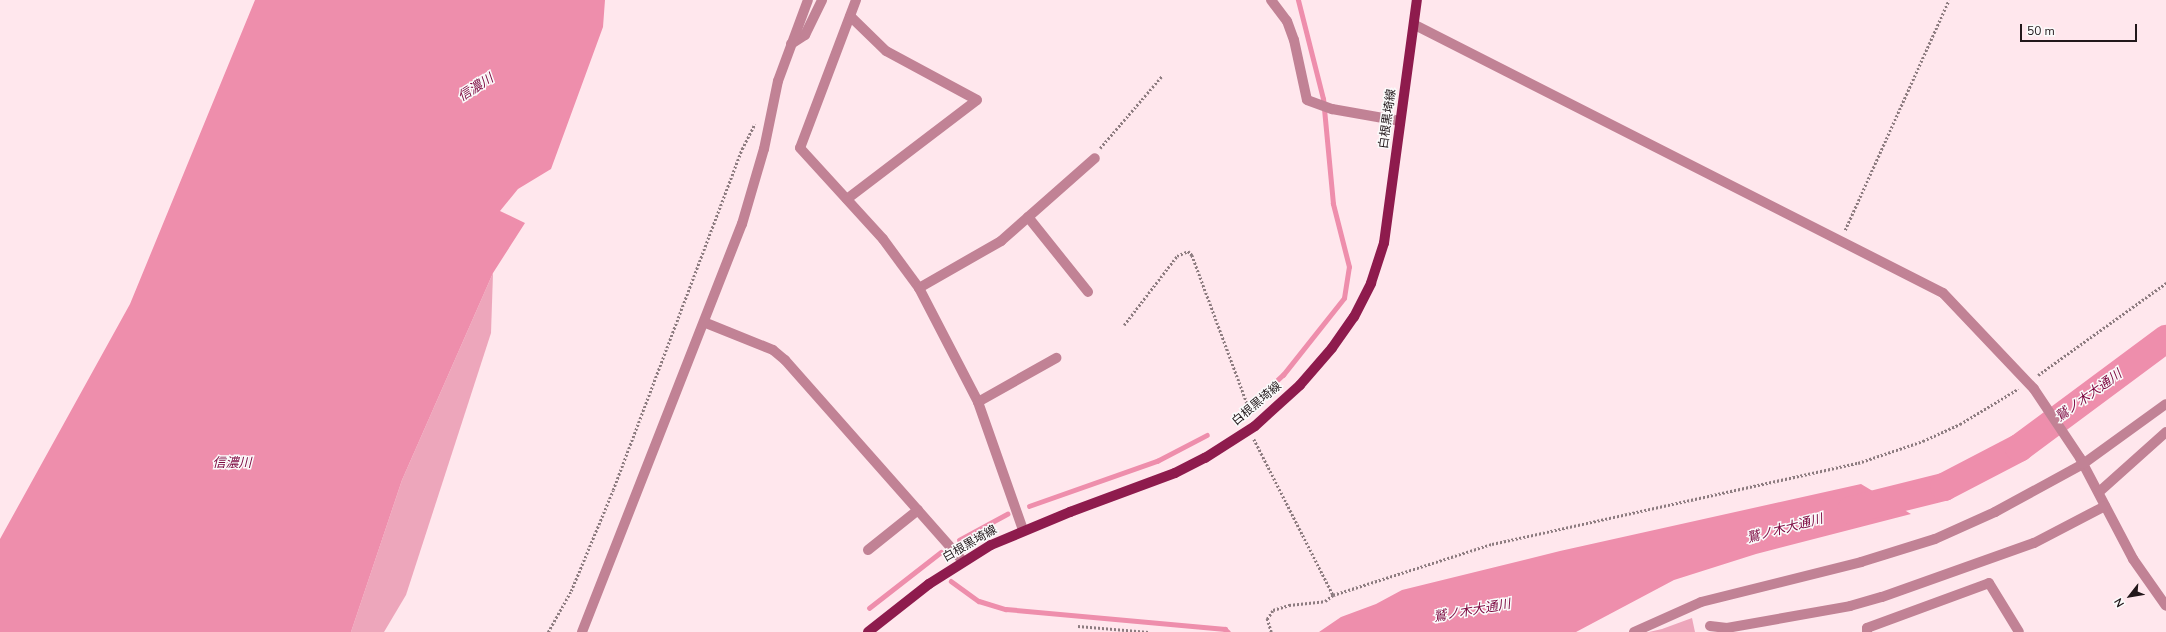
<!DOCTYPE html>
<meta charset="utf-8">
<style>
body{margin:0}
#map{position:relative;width:2166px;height:632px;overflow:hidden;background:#ffe7ed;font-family:"Nunito Sans","Noto Sans JP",sans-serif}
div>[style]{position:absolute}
.green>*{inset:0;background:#eda6bb}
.water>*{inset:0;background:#ee8eac}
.stream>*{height:4.5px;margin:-2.25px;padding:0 2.25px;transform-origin:2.25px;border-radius:2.25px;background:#ee8eac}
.river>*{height:28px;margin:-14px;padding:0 14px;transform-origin:14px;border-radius:14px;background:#ee8eac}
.path>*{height:2.5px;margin-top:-1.25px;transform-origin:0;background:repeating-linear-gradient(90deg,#8d7c80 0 2px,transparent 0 4px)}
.minor>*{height:10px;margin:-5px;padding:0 5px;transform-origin:5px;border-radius:5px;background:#c18295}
.major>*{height:10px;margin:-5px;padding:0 5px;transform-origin:5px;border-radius:5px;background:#8e1b4d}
span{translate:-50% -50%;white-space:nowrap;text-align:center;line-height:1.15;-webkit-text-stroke:3px #fbfbfb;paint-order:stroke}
.street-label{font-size:12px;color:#22181b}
.water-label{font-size:13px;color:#7d0840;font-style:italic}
.north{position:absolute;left:2110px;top:576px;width:40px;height:40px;-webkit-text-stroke:3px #fbfbfb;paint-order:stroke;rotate:239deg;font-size:11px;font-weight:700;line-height:16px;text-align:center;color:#22181b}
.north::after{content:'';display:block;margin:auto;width:14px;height:18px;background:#22181b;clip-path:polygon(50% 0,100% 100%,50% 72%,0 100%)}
.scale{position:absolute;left:2020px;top:24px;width:117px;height:18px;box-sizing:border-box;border:2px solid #22181b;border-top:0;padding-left:5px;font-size:12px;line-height:14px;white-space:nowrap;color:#22181b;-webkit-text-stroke:3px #fbfbfb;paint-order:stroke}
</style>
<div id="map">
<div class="green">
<div style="clip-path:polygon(493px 273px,491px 333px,406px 595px,384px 632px,351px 632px,402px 480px)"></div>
<div style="clip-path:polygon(1692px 618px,1695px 632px,1649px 632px,1662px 629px)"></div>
</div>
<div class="water">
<div style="clip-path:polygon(255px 0,605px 0,603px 27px,551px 169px,518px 189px,500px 211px,525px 223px,493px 273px,402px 480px,351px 632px,0 632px,0 539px,130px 304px)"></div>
<div style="clip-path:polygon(1861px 484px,1911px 514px,1756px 554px,1674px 580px,1576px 632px,1319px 632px,1341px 617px,1376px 604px,1402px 590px,1560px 551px)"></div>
</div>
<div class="stream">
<div style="left:1259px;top:397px;width:33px;rotate:-43deg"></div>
<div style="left:1283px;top:375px;width:98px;rotate:-51.6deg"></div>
<div style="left:1344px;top:298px;width:31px;rotate:-81deg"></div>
<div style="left:1349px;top:267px;width:65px;rotate:-104.3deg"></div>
<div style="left:1333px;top:204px;width:105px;rotate:-95.4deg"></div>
<div style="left:1323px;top:99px;width:102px;rotate:-104.2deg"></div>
<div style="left:1029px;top:506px;width:136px;rotate:-19.4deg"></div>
<div style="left:1157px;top:461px;width:56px;rotate:-27.5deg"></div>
<div style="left:959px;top:540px;width:55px;rotate:-28.4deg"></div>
<div style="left:951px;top:581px;width:34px;rotate:36deg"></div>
<div style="left:979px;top:601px;width:28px;rotate:17deg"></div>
<div style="left:1006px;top:609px;width:220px;rotate:5.2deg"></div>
<div style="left:1225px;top:629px;width:4px;rotate:45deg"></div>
<div style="left:869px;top:608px;width:91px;rotate:-37.9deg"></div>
</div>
<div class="river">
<div style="left:1851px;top:510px;width:96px;rotate:-13.9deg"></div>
<div style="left:1944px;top:487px;width:85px;rotate:-27.5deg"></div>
<div style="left:2019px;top:448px;width:183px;rotate:-36.6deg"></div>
</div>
<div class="path">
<div style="left:1100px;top:148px;width:95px;rotate:-49.3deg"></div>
<div style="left:1845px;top:230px;width:252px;rotate:-65.7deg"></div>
<div style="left:1124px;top:325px;width:87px;rotate:-52.5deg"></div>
<div style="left:1177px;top:256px;width:12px;rotate:-24deg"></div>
<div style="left:1188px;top:251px;width:6px;rotate:45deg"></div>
<div style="left:1192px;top:255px;width:170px;rotate:69.6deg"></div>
<div style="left:2038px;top:375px;width:158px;rotate:-35.7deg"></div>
<div style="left:1254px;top:439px;width:175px;rotate:63.1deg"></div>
<div style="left:1078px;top:626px;width:71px;rotate:4.8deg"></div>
<div style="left:548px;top:632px;width:47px;rotate:-60.7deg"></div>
<div style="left:571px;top:591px;width:109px;rotate:-67.4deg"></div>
<div style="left:613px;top:490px;width:365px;rotate:-69.3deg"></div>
<div style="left:742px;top:149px;width:28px;rotate:-63deg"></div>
<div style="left:1271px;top:632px;width:14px;rotate:-107deg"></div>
<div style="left:1267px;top:619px;width:11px;rotate:-56deg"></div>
<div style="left:1273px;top:610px;width:17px;rotate:-17deg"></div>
<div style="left:1289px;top:605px;width:36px;rotate:-6deg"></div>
<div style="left:1325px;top:601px;width:10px;rotate:-37deg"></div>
<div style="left:1333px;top:595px;width:167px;rotate:-17.8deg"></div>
<div style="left:1492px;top:544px;width:375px;rotate:-12.5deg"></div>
<div style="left:1858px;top:463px;width:69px;rotate:-18.7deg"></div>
<div style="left:1923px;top:441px;width:41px;rotate:-24.7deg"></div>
<div style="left:1960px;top:424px;width:68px;rotate:-31.1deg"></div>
</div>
<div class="minor">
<div style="left:856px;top:0;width:158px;rotate:110.7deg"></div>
<div style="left:800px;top:148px;width:123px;rotate:47.6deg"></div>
<div style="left:883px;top:239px;width:61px;rotate:53.7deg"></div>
<div style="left:919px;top:288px;width:128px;rotate:62.6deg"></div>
<div style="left:978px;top:402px;width:136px;rotate:70.6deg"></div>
<div style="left:1271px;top:0;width:26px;rotate:53deg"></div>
<div style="left:1287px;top:21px;width:20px;rotate:70deg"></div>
<div style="left:1294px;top:40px;width:61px;rotate:77.8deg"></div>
<div style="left:1307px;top:100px;width:27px;rotate:20deg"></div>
<div style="left:1332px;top:109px;width:69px;rotate:10deg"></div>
<div style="left:1415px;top:25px;width:592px;rotate:26.91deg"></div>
<div style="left:1943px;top:293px;width:132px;rotate:46.5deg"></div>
<div style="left:2034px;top:389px;width:83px;rotate:56.3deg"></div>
<div style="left:2080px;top:458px;width:114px;rotate:62.3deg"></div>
<div style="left:2133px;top:559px;width:57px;rotate:54.9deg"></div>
<div style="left:791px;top:44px;width:17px;rotate:-33deg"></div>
<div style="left:805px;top:35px;width:39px;rotate:-64deg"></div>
<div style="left:847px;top:199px;width:163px;rotate:-37.3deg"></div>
<div style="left:977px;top:100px;width:103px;rotate:-151.7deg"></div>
<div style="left:886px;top:51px;width:50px;rotate:-135.8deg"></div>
<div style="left:1028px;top:217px;width:96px;rotate:51.3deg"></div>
<div style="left:919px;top:288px;width:95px;rotate:-29.8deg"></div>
<div style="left:1001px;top:241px;width:125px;rotate:-41.4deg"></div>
<div style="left:706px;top:323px;width:72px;rotate:21.9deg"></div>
<div style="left:773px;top:350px;width:16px;rotate:40deg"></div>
<div style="left:785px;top:360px;width:268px;rotate:48.5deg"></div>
<div style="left:978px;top:402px;width:90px;rotate:-29.4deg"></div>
<div style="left:2099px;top:492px;width:90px;rotate:-41.8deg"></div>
<div style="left:868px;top:550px;width:64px;rotate:-38.7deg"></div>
<div style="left:1710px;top:626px;width:17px;rotate:7deg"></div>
<div style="left:1727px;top:628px;width:125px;rotate:-10.1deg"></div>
<div style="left:1850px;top:606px;width:33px;rotate:-16deg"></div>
<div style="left:1882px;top:597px;width:161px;rotate:-19.6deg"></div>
<div style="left:2034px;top:543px;width:80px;rotate:-27.5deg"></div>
<div style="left:582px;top:632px;width:438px;rotate:-68.6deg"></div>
<div style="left:742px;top:224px;width:78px;rotate:-73.7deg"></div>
<div style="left:764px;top:149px;width:69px;rotate:-78.4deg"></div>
<div style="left:778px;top:81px;width:86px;rotate:-69.7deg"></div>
<div style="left:1634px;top:632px;width:73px;rotate:-24.1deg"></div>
<div style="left:1701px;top:602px;width:165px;rotate:-14deg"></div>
<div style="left:1861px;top:562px;width:77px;rotate:-17.3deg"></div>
<div style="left:1935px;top:539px;width:66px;rotate:-24.2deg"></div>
<div style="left:1995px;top:512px;width:100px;rotate:-28.6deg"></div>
<div style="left:2083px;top:464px;width:102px;rotate:-35.9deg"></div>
<div style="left:1867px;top:632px;width:4px;rotate:-90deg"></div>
<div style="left:1867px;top:628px;width:130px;rotate:-20.2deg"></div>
<div style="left:1989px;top:583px;width:57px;rotate:58.5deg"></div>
</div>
<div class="major">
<div style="left:868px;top:632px;width:78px;rotate:-38.2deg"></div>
<div style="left:929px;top:584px;width:73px;rotate:-32.2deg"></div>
<div style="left:991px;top:545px;width:86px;rotate:-22.7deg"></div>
<div style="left:1070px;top:512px;width:112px;rotate:-20.4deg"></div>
<div style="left:1175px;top:473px;width:34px;rotate:-27deg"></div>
<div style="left:1205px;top:458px;width:59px;rotate:-32.6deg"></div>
<div style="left:1255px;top:426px;width:61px;rotate:-42.3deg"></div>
<div style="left:1300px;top:385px;width:49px;rotate:-49.1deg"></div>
<div style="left:1332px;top:348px;width:38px;rotate:-55deg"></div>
<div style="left:1354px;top:317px;width:38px;rotate:-63deg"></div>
<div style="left:1371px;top:283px;width:42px;rotate:-72deg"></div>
<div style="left:1384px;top:243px;width:245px;rotate:-82.3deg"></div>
</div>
<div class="street-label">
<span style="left:1388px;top:119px;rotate:-82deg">白根黒埼線</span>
<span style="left:1257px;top:404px;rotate:-40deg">白根黒埼線</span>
<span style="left:970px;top:544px;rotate:-30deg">白根黒埼線</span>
</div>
<div class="water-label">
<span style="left:476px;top:88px;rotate:-33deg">信濃川</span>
<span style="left:2089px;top:396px;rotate:-36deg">鷲ノ木大通川</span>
<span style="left:232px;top:463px">信濃川</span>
<span style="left:1785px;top:529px;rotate:-15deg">鷲ノ木大通川</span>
<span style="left:1472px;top:611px;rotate:-10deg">鷲ノ木大通川</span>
</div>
<div class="north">N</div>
<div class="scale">50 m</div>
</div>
